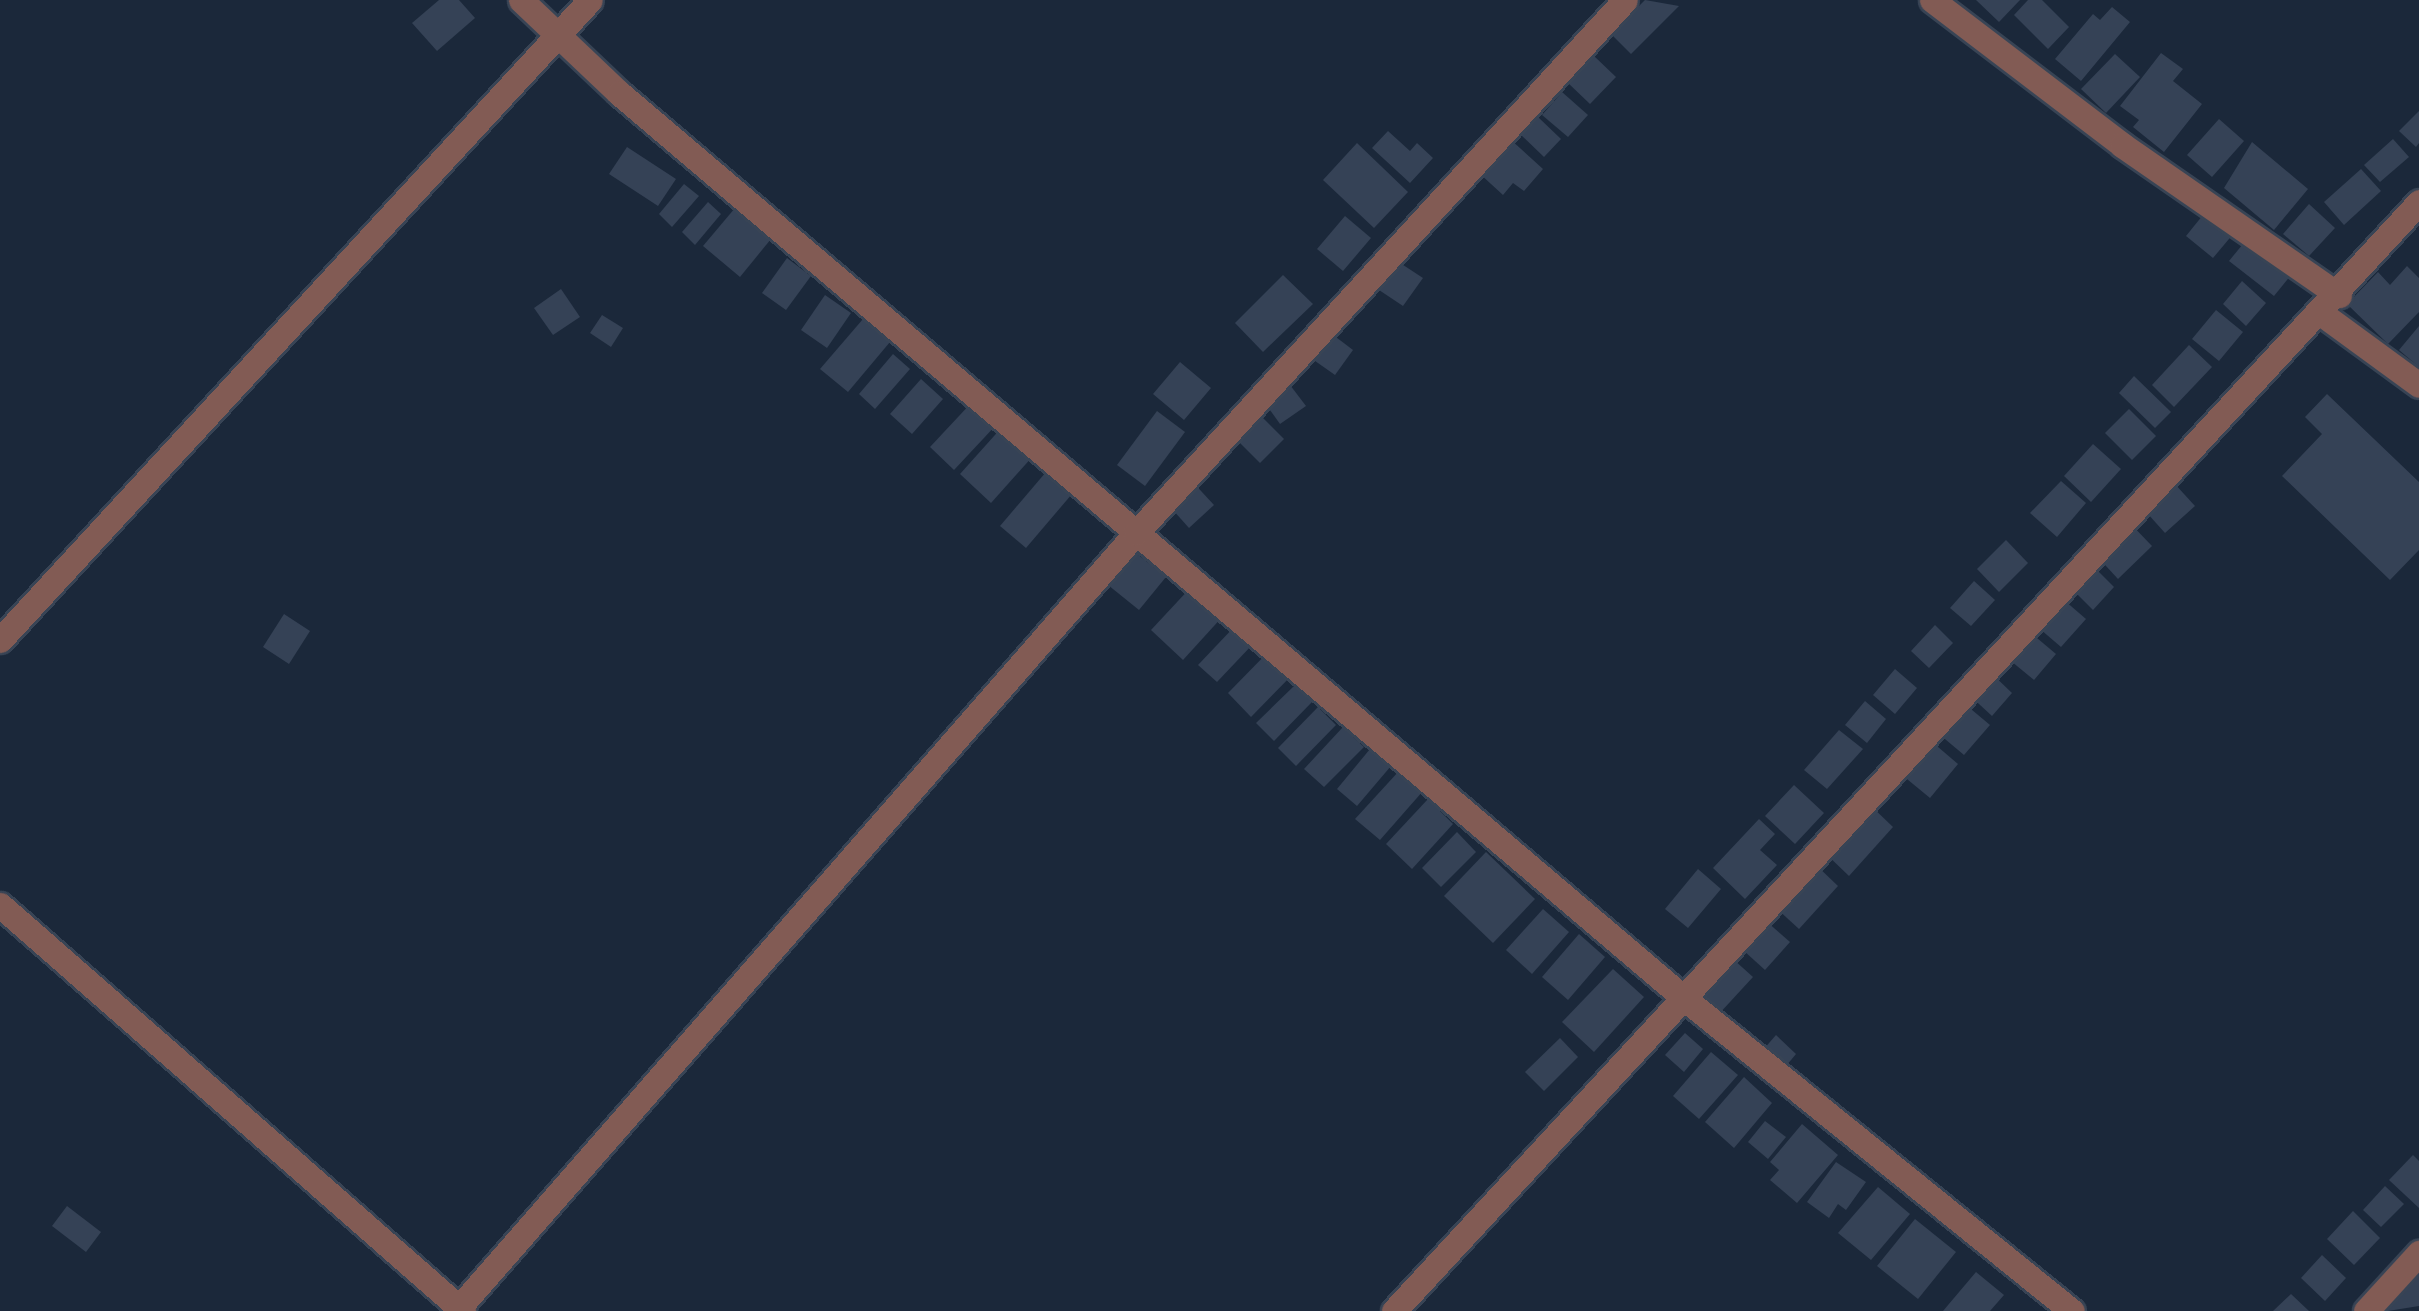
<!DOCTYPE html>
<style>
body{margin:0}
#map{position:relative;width:2419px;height:1311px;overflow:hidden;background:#1b283a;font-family:Karla,sans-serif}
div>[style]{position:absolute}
.building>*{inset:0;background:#354256}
.roads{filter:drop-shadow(2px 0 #384455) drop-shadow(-2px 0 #384455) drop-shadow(0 2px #384455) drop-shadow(0 -2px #384455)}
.lane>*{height:25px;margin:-12.5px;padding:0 12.5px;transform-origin:12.5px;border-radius:12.5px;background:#825b54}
.street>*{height:25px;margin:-12.5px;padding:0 12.5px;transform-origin:12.5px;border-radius:12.5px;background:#825b54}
span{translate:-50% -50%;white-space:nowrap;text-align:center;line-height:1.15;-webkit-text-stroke:8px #121e30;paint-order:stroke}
</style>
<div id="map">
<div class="building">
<div style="clip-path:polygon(439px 0,459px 0,475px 18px,437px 51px,412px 23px)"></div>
<div style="clip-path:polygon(1645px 0,1679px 6px,1631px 54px,1611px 34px)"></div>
<div style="clip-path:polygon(1976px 0,2020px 0,1999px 22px)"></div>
<div style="clip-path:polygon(2028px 0,2042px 0,2069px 27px,2048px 49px,2014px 15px)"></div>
<div style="clip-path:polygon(2112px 7px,2130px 22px,2081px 81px,2055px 59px,2093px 14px,2100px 20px)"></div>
<div style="clip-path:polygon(2161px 53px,2183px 69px,2173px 81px,2202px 104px,2164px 152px,2133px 127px,2139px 120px,2120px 106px)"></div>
<div style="clip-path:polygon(2115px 54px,2140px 77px,2106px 113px,2081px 89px)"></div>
<div style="clip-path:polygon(1593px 55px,1616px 77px,1590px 104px,1567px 82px)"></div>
<div style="clip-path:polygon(1562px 92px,1588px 115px,1568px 137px,1542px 115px)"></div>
<div style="clip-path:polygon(2419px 111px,2419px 143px,2416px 147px,2399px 131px)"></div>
<div style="clip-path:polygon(1538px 117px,1561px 139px,1544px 157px,1521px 135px)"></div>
<div style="clip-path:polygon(2219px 119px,2244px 141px,2212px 177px,2187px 155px)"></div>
<div style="clip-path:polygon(1388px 131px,1410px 151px,1417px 143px,1433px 158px,1410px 183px,1372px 148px)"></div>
<div style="clip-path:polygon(1510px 139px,1543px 169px,1524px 191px,1513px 183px,1503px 195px,1479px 173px)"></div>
<div style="clip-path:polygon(2393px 139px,2409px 157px,2380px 182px,2364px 165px)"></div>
<div style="clip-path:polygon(2252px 142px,2308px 189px,2274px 230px,2224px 188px)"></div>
<div style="clip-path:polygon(1357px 143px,1408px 192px,1374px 228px,1323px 180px)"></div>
<div style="clip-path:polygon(627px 147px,676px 179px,658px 206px,609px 174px)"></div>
<div style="clip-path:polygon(2361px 169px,2381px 191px,2344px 225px,2324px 202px)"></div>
<div style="clip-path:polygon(684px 184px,699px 196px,672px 227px,659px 214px)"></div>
<div style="clip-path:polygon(708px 202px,721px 214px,695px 245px,682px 232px)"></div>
<div style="clip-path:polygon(2309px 204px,2335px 228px,2309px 256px,2283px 234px)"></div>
<div style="clip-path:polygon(735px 208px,771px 239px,740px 277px,703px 246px)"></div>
<div style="clip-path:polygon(2207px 210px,2234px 233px,2213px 258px,2186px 236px)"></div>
<div style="clip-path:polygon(1345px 216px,1371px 238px,1343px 271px,1317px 249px)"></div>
<div style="clip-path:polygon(2247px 239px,2291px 275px,2274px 296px,2229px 261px)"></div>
<div style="clip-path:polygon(1391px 257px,1423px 278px,1403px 306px,1373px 286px)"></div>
<div style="clip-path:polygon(787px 258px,811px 276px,786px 310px,762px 293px)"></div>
<div style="clip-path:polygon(2407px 266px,2419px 278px,2419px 312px,2388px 344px,2347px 304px,2378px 272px,2390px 285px)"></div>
<div style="clip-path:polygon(1283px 275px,1313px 304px,1263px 352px,1235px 323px)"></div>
<div style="clip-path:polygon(2242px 281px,2266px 303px,2246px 326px,2223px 304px)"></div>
<div style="clip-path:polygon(561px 289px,580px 317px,553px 335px,534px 308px)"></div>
<div style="clip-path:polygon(825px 295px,851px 313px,827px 348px,801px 330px)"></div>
<div style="clip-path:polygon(2216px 310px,2243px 332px,2219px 361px,2192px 339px)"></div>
<div style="clip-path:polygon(602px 315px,623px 328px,611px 347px,590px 333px)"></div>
<div style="clip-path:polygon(863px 319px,890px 342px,848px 392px,820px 369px)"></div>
<div style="clip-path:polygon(2419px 326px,2419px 367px,2399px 350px)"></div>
<div style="clip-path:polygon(1328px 331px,1353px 350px,1335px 375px,1308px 356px)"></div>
<div style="clip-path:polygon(2189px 345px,2212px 367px,2174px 407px,2152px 385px)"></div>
<div style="clip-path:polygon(893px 354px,910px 369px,875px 409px,859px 394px)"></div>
<div style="clip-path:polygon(1180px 362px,1211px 388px,1184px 420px,1153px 394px)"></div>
<div style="clip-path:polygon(2134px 376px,2171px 412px,2155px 428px,2119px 393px)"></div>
<div style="clip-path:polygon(921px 379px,943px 399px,912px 434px,890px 414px)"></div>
<div style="clip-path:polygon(1287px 381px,1306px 406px,1280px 424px,1262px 399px)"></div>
<div style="clip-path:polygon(2327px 394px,2419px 482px,2419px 550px,2390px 580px,2282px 476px,2322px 434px,2305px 417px)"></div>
<div style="clip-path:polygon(973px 401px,997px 424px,954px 470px,930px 447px)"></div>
<div style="clip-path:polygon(1254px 409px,1284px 439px,1260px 463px,1230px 433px)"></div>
<div style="clip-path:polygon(2129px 409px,2156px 436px,2132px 460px,2105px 433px)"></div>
<div style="clip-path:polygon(1157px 411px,1185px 432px,1145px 486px,1117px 465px)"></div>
<div style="clip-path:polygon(1003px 426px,1034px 455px,991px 503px,960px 474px)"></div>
<div style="clip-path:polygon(2093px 444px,2121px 469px,2091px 502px,2064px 476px)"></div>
<div style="clip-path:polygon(2163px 471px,2195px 506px,2165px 533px,2139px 504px)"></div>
<div style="clip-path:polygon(1046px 472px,1072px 494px,1026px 548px,1000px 526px)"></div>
<div style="clip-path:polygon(1189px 478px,1214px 505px,1189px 528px,1164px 500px)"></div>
<div style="clip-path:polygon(2061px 481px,2086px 503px,2057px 537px,2030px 513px)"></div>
<div style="clip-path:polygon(2127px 520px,2152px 546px,2118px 579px,2094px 553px)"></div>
<div style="clip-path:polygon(2006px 540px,2028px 563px,1999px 592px,1977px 569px)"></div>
<div style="clip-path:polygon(1135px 552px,1166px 577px,1139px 610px,1108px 585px)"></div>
<div style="clip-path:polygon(2096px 569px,2114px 587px,2093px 610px,2074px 591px)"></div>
<div style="clip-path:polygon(1974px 581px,1995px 600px,1971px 626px,1950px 608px)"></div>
<div style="clip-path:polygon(1192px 586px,1224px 615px,1183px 660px,1151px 630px)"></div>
<div style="clip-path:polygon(2057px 594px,2086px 619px,2061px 647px,2033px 623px)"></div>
<div style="clip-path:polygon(284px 614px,310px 631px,289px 664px,263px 647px)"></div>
<div style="clip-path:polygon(1935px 625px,1953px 643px,1929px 668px,1911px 651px)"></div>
<div style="clip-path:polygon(1235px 626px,1253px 644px,1217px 682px,1198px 665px)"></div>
<div style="clip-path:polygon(2023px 626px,2056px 654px,2034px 680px,2000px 652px)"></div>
<div style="clip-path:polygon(1272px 648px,1296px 671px,1251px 717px,1228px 693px)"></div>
<div style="clip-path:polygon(1895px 669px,1917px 688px,1895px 714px,1873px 695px)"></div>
<div style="clip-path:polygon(1987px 669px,2012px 693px,1992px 716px,1966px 692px)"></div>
<div style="clip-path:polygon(1295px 685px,1312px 702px,1274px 741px,1256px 723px)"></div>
<div style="clip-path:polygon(1959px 699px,1990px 725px,1964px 755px,1933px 729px)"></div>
<div style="clip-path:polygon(1865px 701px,1886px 719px,1867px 743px,1845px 725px)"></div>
<div style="clip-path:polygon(1318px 707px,1336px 725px,1296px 766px,1278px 748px)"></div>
<div style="clip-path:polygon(1343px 727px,1364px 747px,1324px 787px,1304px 769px)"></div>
<div style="clip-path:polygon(1839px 730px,1863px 749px,1827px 789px,1804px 770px)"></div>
<div style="clip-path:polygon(1924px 735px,1958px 764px,1930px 798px,1896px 770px)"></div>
<div style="clip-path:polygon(1370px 749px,1391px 766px,1357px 806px,1337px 789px)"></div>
<div style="clip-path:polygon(1399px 771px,1423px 791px,1380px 840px,1355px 819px)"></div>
<div style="clip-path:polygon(1794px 785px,1824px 813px,1795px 844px,1765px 816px)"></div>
<div style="clip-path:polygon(1428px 799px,1453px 824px,1412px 869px,1386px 844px)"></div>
<div style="clip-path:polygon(1868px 803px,1893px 827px,1849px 876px,1824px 852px)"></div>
<div style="clip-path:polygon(1759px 819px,1775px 834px,1760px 850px,1777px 865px,1745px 899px,1713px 868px)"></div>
<div style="clip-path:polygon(1457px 832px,1476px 852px,1441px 887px,1422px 868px)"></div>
<div style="clip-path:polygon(1486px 852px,1535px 899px,1493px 943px,1444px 896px)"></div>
<div style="clip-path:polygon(1814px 863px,1838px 886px,1799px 929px,1774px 906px)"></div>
<div style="clip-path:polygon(1698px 869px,1721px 889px,1688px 928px,1665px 909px)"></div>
<div style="clip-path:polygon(1543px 909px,1569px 932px,1532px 974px,1506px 950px)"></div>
<div style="clip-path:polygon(1758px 914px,1790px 942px,1765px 970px,1733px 941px)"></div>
<div style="clip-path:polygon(1579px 934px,1605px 957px,1568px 1000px,1542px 977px)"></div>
<div style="clip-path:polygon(1723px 950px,1753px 977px,1718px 1015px,1689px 988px)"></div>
<div style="clip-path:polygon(1613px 969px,1644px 997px,1594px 1052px,1562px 1022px)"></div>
<div style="clip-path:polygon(1685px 1033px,1703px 1049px,1684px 1072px,1665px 1055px)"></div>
<div style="clip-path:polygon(1776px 1035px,1796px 1054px,1777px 1077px,1756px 1058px)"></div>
<div style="clip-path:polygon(1560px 1038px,1578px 1057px,1544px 1091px,1525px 1072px)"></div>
<div style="clip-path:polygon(1711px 1052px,1738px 1075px,1699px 1119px,1673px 1096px)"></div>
<div style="clip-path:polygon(1744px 1077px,1772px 1103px,1734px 1148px,1705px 1122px)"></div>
<div style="clip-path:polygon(1765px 1121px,1786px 1137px,1768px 1159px,1748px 1142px)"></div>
<div style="clip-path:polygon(1802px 1124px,1838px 1155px,1797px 1203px,1770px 1180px,1779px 1170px,1770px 1162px)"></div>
<div style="clip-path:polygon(2413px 1155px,2419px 1161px,2419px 1208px,2389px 1180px)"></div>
<div style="clip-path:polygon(1836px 1162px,1866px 1182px,1846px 1210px,1838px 1204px,1829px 1218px,1807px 1202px)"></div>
<div style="clip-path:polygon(2385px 1186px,2404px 1204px,2381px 1227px,2363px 1210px)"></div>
<div style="clip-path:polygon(1878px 1187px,1910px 1214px,1871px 1260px,1838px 1233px)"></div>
<div style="clip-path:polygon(67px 1206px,101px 1232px,86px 1252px,52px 1226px)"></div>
<div style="clip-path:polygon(2353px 1211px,2380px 1238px,2354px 1265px,2327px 1239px)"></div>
<div style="clip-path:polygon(1915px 1219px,1956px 1252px,1918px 1299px,1877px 1266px)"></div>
<div style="clip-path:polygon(2322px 1255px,2346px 1278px,2325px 1301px,2301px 1278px)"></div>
<div style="clip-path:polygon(2410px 1268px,2419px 1276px,2419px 1306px,2388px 1311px,2379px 1303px)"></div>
<div style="clip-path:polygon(1976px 1272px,2004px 1295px,1990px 1311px,1943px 1311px)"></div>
<div style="clip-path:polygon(2291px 1294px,2309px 1311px,2273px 1311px)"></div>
</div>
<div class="roads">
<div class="lane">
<div style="left:2322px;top:314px;width:120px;rotate:36.2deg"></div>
<div style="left:2366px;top:1311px;width:79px;rotate:-47.6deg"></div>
</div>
<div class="street">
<div style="left:521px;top:0;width:135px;rotate:43.5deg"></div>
<div style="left:619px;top:93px;width:1399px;rotate:40.36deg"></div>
<div style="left:1685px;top:999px;width:497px;rotate:38.9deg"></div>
<div style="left:1932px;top:0;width:239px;rotate:37.3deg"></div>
<div style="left:2122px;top:145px;width:264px;rotate:34.7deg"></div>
<div style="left:0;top:640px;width:870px;rotate:-47.33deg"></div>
<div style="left:0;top:905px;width:616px;rotate:41.25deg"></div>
<div style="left:456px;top:1311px;width:1033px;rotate:-48.85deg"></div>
<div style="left:1136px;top:533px;width:723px;rotate:-47.47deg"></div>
<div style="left:1394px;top:1311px;width:1510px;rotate:-47.25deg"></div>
</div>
</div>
</div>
